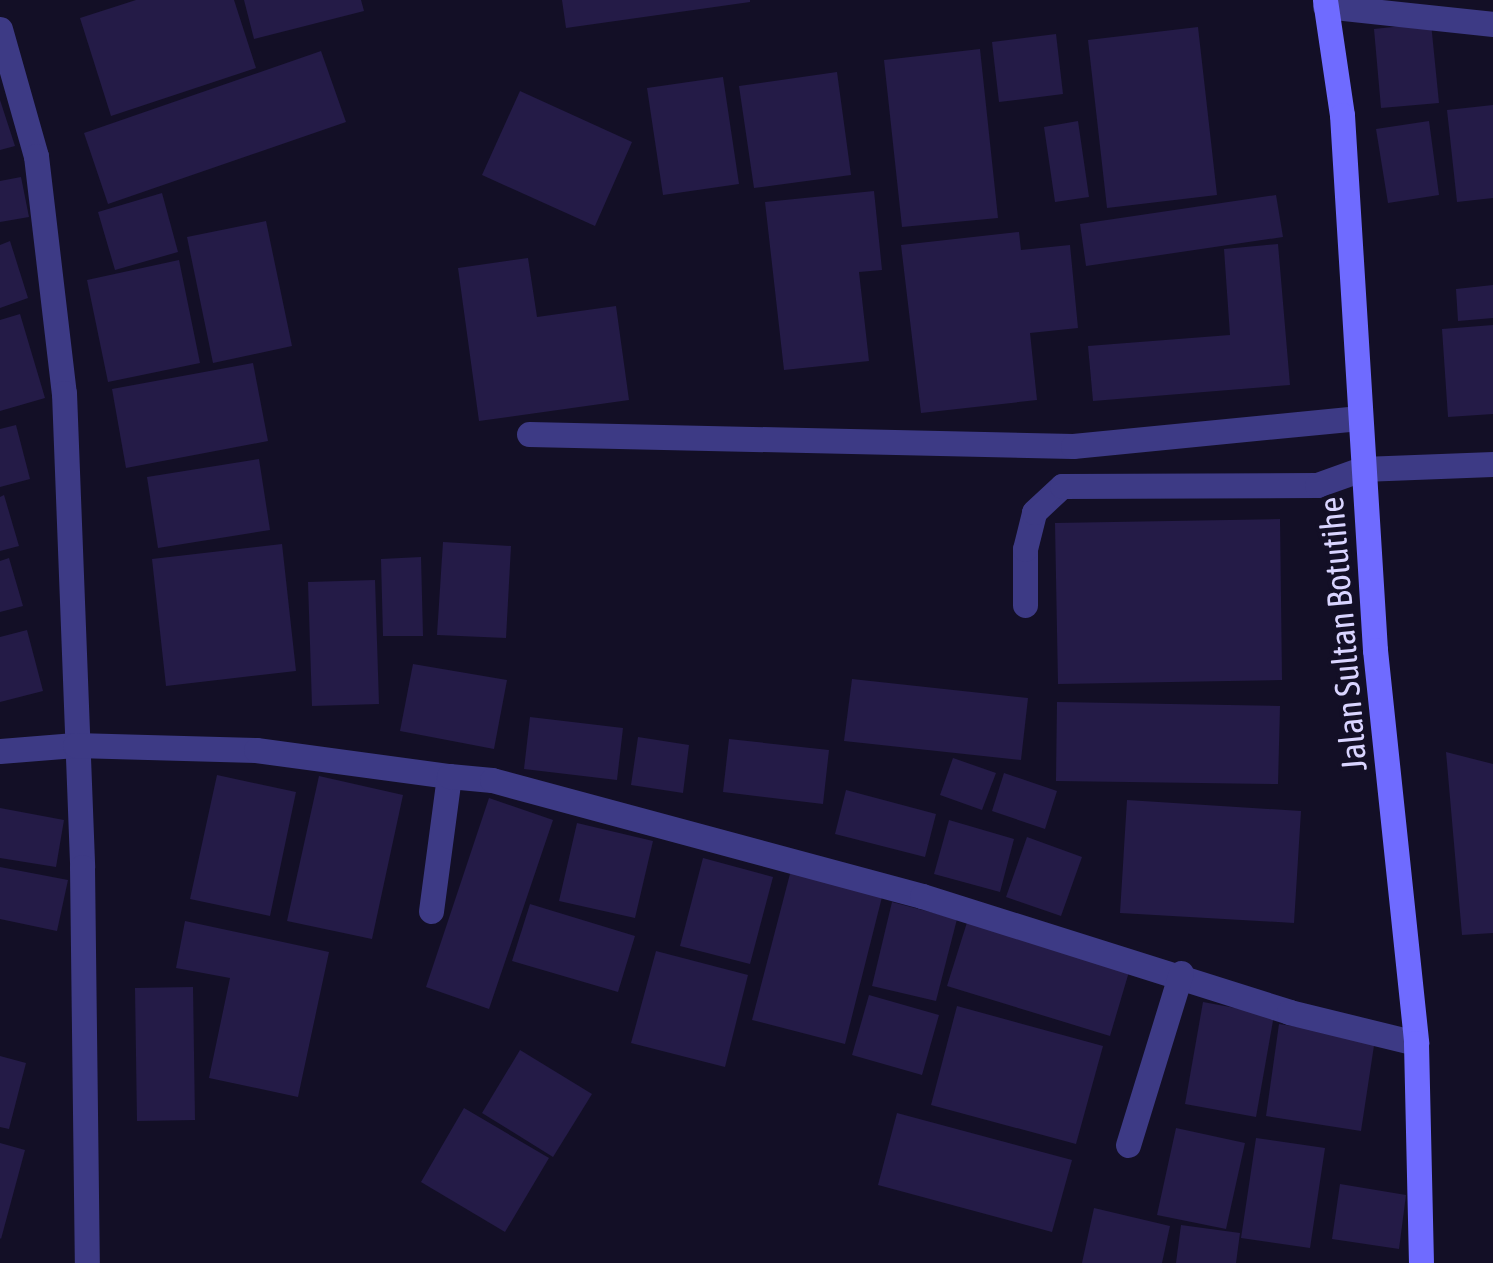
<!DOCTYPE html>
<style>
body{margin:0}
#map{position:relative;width:1493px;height:1263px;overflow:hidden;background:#130f26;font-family:"Asap Condensed",sans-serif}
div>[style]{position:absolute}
.building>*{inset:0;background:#241b47}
.lane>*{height:25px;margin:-12.5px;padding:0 12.5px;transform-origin:12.5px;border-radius:12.5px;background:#3d3a85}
.street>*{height:25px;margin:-12.5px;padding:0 12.5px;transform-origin:12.5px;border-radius:12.5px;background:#3d3a85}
.secondary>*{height:25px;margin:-12.5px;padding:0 12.5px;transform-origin:12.5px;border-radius:12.5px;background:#6f6bff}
span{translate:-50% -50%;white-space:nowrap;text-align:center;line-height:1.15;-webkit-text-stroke:8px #130f26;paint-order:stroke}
.street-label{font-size:35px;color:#d9d4ff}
</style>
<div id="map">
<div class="building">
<div style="clip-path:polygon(136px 0,234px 0,256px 68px,111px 116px,80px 18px)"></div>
<div style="clip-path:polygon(244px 0,361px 0,364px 11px,254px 39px)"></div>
<div style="clip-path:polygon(562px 0,750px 0,750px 2px,566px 28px)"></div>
<div style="clip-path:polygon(1431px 23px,1439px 103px,1381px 108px,1374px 29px)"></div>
<div style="clip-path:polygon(1198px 27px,1217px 195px,1107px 208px,1088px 40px)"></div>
<div style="clip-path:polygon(1056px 34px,1063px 94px,999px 102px,992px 42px)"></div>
<div style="clip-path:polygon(980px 49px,998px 218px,902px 227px,884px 60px)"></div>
<div style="clip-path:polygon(321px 51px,346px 122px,108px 204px,84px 133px)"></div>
<div style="clip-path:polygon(837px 72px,851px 175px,754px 188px,739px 86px)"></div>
<div style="clip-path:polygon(723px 77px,739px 184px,663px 195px,647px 88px)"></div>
<div style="clip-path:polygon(520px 91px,632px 142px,595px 226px,482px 175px)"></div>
<div style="clip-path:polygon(0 100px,15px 146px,0 150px)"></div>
<div style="clip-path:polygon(1493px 105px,1493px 198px,1457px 202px,1447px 110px)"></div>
<div style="clip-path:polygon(1078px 121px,1089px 197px,1055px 202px,1044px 127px)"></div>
<div style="clip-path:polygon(1429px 121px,1439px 195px,1388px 203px,1376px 129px)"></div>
<div style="clip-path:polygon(21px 177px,29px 217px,0 222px,0 181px)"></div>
<div style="clip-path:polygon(874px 191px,882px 270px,859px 272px,869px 361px,784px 370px,765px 202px)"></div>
<div style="clip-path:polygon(162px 193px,178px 252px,115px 270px,98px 212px)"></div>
<div style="clip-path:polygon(1276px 195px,1283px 237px,1086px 266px,1080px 224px)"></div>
<div style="clip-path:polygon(266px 221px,292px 346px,213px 363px,187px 237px)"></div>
<div style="clip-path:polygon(1019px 232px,1021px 250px,1070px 245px,1078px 328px,1030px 333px,1037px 400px,921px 413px,901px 245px)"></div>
<div style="clip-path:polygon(10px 241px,28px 298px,0 308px,0 245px)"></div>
<div style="clip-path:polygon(1278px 244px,1290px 385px,1093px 401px,1088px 346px,1230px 335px,1224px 249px)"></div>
<div style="clip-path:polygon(528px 258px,537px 317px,616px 306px,629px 400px,479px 421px,458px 268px)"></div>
<div style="clip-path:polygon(179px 260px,200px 363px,108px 382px,87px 280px)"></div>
<div style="clip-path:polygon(1493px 285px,1493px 318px,1458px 321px,1456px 289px)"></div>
<div style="clip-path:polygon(20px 314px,45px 398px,0 411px,0 320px)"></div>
<div style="clip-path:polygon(1493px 325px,1493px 414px,1448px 417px,1442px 329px)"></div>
<div style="clip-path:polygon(253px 363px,268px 441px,126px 468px,112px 389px)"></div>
<div style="clip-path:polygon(16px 425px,30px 479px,0 487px,0 429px)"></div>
<div style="clip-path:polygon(259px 459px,270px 530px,158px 548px,147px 477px)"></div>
<div style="clip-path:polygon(4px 495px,19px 546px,0 551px,0 497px)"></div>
<div style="clip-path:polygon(1280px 519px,1282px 680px,1058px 684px,1055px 523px)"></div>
<div style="clip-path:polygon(443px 542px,511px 546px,506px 638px,437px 635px)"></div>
<div style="clip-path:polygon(282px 544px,296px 671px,166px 686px,152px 559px)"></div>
<div style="clip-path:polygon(421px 557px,423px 636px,383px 636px,381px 559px)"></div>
<div style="clip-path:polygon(9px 558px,23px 606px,0 612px,0 561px)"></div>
<div style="clip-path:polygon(375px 580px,379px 704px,312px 706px,308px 582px)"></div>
<div style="clip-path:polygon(27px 630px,43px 691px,0 702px,0 637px)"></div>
<div style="clip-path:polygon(413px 664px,507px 680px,494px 749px,400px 731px)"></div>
<div style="clip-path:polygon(852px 679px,1028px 698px,1021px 760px,844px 741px)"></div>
<div style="clip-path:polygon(1057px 702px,1280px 706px,1278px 784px,1056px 781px)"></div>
<div style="clip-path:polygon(530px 717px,623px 728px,617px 780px,524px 769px)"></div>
<div style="clip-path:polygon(638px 737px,689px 745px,683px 793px,631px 785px)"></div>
<div style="clip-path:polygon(729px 739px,829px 750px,823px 804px,723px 792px)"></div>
<div style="clip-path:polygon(1446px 752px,1493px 764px,1493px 933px,1462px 935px)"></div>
<div style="clip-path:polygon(953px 758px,996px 773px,982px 810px,940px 795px)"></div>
<div style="clip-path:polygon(1004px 773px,1057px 791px,1045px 829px,992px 811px)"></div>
<div style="clip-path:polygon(217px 775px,296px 792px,270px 916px,190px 899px)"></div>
<div style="clip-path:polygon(319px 776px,403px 795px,372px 939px,287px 921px)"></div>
<div style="clip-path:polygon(846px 790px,936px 814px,925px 857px,835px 834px)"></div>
<div style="clip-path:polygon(489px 798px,553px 820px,489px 1009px,426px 987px)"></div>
<div style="clip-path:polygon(1127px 800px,1301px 811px,1294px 923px,1120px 913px)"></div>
<div style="clip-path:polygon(0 808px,64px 820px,56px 867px,0 858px)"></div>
<div style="clip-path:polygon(949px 820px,1014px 839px,1000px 892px,934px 874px)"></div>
<div style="clip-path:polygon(577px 823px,653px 841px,635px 918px,559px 901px)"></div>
<div style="clip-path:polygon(1027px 837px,1082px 857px,1061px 916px,1006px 897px)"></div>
<div style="clip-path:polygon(703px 858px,773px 877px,750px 964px,680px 946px)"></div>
<div style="clip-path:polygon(0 867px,68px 880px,57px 931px,0 919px)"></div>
<div style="clip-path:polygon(791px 870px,883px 893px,845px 1044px,752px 1020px)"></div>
<div style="clip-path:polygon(892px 902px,957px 919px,936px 1001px,872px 986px)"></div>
<div style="clip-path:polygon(530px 904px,635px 936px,618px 992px,512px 961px)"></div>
<div style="clip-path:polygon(969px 916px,1131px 965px,1110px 1036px,947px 986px)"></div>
<div style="clip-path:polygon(185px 921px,329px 952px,298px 1097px,209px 1078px,230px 978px,176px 968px)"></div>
<div style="clip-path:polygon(656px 951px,748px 975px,725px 1067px,631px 1043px)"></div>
<div style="clip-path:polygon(193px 987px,195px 1120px,137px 1121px,135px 988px)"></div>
<div style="clip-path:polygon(869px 995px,939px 1015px,922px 1075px,852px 1055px)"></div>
<div style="clip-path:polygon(1203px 1002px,1274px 1015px,1256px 1117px,1185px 1104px)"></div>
<div style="clip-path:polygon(957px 1006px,1103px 1046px,1076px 1144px,931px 1105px)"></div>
<div style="clip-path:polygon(1279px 1024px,1375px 1039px,1361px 1131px,1266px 1116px)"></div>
<div style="clip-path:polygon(520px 1050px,592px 1094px,553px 1157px,482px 1113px)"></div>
<div style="clip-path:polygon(0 1056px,26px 1063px,9px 1129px,0 1127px)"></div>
<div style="clip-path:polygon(464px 1108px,549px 1158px,505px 1232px,421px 1182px)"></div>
<div style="clip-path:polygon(897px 1113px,1072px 1160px,1052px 1232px,878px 1185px)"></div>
<div style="clip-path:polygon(1176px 1128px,1245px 1143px,1226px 1229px,1157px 1215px)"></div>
<div style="clip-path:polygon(1256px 1138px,1325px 1148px,1310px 1248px,1241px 1238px)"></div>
<div style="clip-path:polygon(0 1143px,25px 1150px,1px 1239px,0 1238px)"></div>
<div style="clip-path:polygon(1340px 1184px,1406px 1195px,1399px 1249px,1332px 1239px)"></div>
<div style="clip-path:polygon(1094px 1208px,1170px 1226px,1162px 1263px,1082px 1263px)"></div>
<div style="clip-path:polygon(1181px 1225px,1240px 1233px,1236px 1263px,1176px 1263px)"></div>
</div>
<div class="lane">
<div style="left:1025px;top:605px;width:56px;rotate:-90deg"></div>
<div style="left:1025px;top:549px;width:38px;rotate:-76deg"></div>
<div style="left:1034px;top:512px;width:38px;rotate:-43deg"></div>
<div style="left:1062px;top:486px;width:255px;rotate:-0.2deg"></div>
<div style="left:1317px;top:485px;width:48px;rotate:-19.6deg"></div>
<div style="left:1362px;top:469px;width:131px;rotate:-2.2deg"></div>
</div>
<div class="street">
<div style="left:1325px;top:6px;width:169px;rotate:6.1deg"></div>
<div style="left:0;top:29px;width:132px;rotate:74.2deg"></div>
<div style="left:36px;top:156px;width:239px;rotate:83.3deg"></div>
<div style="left:64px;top:393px;width:474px;rotate:87.8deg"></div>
<div style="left:82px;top:867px;width:396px;rotate:89.3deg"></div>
<div style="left:529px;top:434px;width:544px;rotate:1.26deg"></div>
<div style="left:1073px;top:446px;width:285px;rotate:-5.6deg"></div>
<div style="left:0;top:751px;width:75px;rotate:-4.6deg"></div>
<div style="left:75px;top:745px;width:181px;rotate:1.6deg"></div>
<div style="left:256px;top:750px;width:195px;rotate:7.7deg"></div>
<div style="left:431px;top:911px;width:136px;rotate:-82.4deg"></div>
<div style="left:449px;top:776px;width:43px;rotate:5.3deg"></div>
<div style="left:492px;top:780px;width:445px;rotate:15.1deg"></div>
<div style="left:922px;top:896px;width:385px;rotate:17.5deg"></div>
<div style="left:1289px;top:1012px;width:131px;rotate:13.7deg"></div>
<div style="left:1128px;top:1145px;width:180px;rotate:-72.9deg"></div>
</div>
<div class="secondary">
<div style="left:1325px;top:0;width:116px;rotate:81.6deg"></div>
<div style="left:1342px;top:115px;width:536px;rotate:86.47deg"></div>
<div style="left:1375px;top:650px;width:395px;rotate:84deg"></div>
<div style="left:1416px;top:1043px;width:220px;rotate:88.7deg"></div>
</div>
<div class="street-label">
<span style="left:1342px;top:634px;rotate:-95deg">Jalan Sultan Botutihe</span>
</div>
</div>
